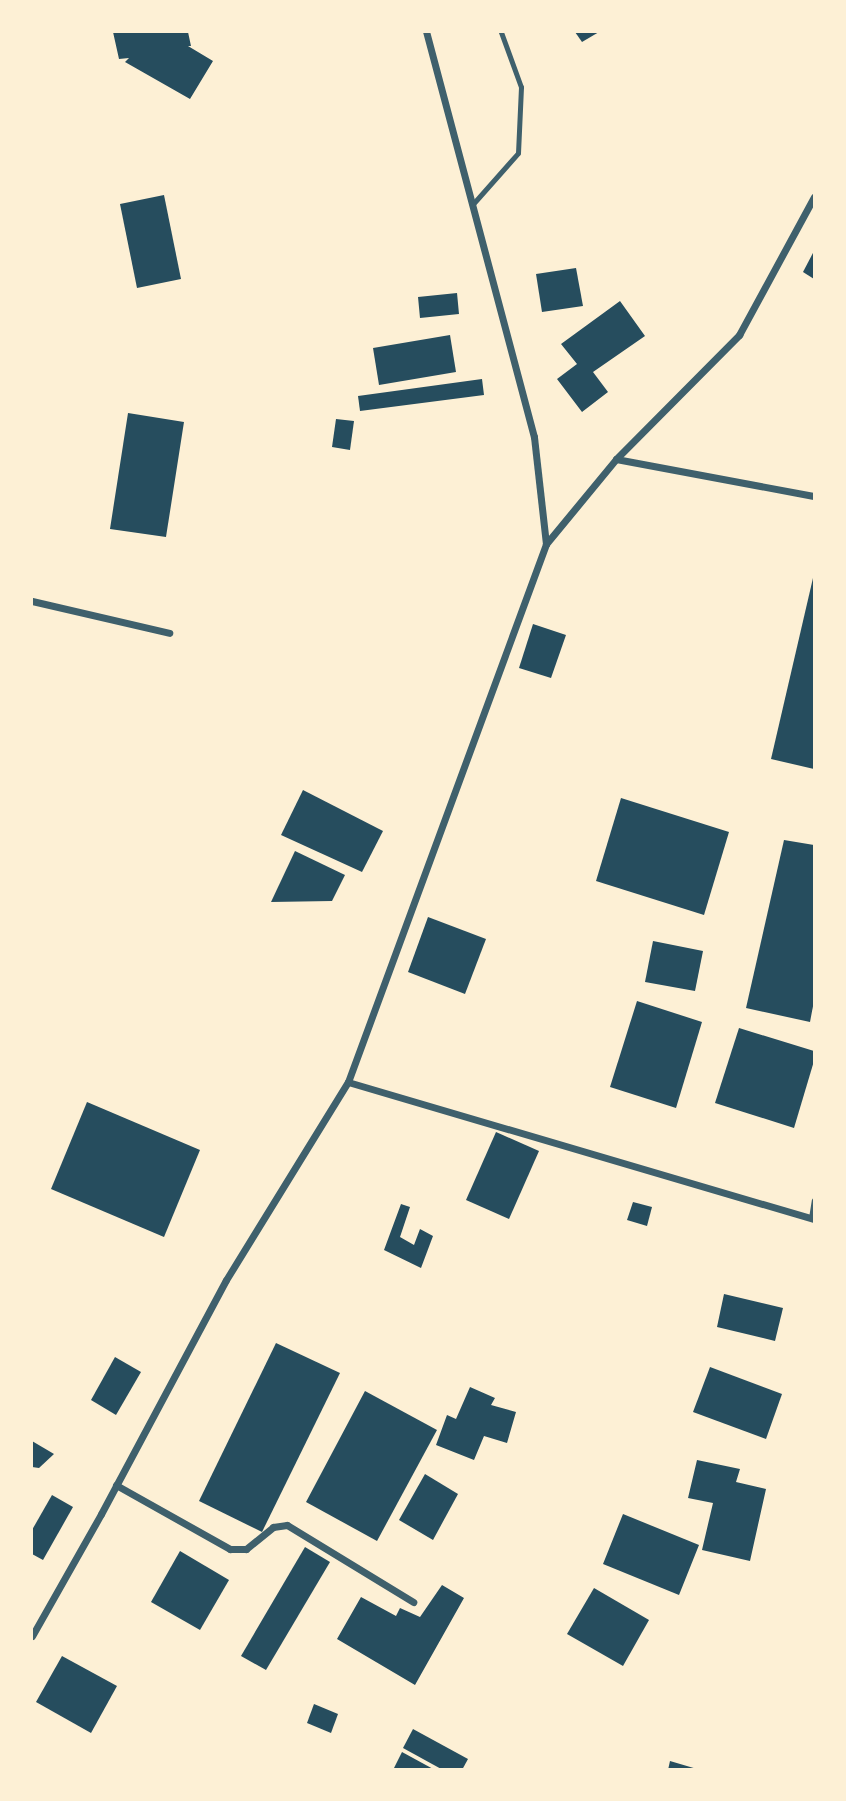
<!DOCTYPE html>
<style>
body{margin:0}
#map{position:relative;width:846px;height:1801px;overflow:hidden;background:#fdf0d5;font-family:Barlow,sans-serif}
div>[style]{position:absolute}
.building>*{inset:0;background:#264d5e}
.service>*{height:5px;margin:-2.5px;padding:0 2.5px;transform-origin:2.5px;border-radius:2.5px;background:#3f606c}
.minor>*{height:7px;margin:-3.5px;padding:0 3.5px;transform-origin:3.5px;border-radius:3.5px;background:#3f606c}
span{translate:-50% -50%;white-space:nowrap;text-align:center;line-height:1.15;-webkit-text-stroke:6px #fdf0d5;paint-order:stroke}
.frame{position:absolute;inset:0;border:33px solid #fdf0d5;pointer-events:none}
</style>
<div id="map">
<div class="building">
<div style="clip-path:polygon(113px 32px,188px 32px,191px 46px,188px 46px,213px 61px,190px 99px,125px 62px,129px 58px,119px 59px)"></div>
<div style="clip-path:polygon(575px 32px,599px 32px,582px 42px)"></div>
<div style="clip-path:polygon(164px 195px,181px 279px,137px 288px,120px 204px)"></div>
<div style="clip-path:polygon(814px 251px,814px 279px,803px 272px)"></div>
<div style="clip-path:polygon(576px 268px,583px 306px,542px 312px,536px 274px)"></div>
<div style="clip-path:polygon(457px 293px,459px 314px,420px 318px,418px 297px)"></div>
<div style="clip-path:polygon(620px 301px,645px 336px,593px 372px,608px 392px,582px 412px,557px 379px,577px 364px,561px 344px)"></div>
<div style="clip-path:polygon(450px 335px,456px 372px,379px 385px,373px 348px)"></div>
<div style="clip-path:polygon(482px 379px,484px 395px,360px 411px,358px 396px)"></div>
<div style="clip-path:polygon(128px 413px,184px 422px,166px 537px,110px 529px)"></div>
<div style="clip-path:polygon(336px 419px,354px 421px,350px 450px,332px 447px)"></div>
<div style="clip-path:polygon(813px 578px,814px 578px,814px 769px,771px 759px)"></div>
<div style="clip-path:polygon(533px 624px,566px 635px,551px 678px,519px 668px)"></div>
<div style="clip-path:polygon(303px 790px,383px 831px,362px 872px,281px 835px)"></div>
<div style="clip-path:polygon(621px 798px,729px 832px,704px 915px,596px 881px)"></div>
<div style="clip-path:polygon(784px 840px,814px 845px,814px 1001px,810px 1022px,746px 1008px)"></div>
<div style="clip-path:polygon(295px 851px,345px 875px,332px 901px,271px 902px)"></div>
<div style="clip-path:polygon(428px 917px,486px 939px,465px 994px,408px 972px)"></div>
<div style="clip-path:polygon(653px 941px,703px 951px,695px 991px,645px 982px)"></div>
<div style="clip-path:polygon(637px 1001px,702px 1022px,676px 1108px,610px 1087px)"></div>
<div style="clip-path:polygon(739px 1028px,814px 1051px,814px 1061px,794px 1128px,715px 1103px)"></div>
<div style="clip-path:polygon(87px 1102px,200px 1150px,164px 1237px,51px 1189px)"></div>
<div style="clip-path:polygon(496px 1132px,539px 1151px,509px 1219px,466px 1200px)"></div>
<div style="clip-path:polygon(633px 1202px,652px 1207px,647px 1226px,627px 1220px)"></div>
<div style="clip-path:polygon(401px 1204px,410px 1207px,400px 1237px,414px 1245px,420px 1229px,433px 1236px,421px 1268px,384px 1250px)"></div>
<div style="clip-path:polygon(724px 1294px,783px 1308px,775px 1341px,717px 1327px)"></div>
<div style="clip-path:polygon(276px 1343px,340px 1373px,262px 1532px,199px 1501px)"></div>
<div style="clip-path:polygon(115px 1357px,141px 1372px,116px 1415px,91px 1400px)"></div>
<div style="clip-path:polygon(710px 1367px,782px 1394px,766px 1439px,693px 1412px)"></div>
<div style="clip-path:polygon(470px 1387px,495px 1398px,491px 1405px,516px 1412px,507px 1443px,484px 1436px,474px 1460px,436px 1445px,447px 1415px,456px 1419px)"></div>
<div style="clip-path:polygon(365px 1391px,437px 1430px,377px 1541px,306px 1502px)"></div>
<div style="clip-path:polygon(32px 1441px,54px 1454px,39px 1468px,32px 1467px)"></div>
<div style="clip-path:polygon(697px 1460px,740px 1469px,736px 1482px,766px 1489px,750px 1561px,702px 1550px,713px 1503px,688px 1498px)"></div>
<div style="clip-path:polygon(425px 1474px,458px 1494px,433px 1540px,399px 1520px)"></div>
<div style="clip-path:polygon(52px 1495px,73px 1507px,43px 1560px,32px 1554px,32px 1530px)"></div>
<div style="clip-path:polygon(623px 1514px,699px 1545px,679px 1595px,603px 1564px)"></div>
<div style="clip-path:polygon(305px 1547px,330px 1562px,266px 1670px,241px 1656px)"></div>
<div style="clip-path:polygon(180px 1551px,229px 1580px,200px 1630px,151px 1602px)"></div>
<div style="clip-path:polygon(442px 1585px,464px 1598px,415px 1685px,337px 1639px,361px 1597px,396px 1616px,400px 1608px,420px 1617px)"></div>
<div style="clip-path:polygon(594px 1588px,649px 1620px,623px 1666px,567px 1634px)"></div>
<div style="clip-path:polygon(62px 1656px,117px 1686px,91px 1733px,36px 1702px)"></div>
<div style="clip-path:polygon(314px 1704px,338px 1714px,331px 1733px,307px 1723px)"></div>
<div style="clip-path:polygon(413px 1729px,468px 1759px,462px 1770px,443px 1770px,403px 1748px)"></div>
<div style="clip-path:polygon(402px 1752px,435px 1770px,393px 1770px)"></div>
<div style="clip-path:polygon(670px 1761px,697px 1769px,697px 1770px,668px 1770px)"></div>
</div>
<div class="service">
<div style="left:472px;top:205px;width:69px;rotate:-48.5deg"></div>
<div style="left:518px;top:153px;width:66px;rotate:-87.4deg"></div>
<div style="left:521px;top:87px;width:59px;rotate:-110deg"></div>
<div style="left:811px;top:1218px;width:18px;rotate:-81deg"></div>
</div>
<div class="minor">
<div style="left:616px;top:459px;width:201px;rotate:10.6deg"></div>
<div style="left:546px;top:544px;width:110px;rotate:-50.5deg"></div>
<div style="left:616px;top:459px;width:175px;rotate:-45.2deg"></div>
<div style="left:739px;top:335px;width:157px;rotate:-61.5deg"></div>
<div style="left:32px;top:601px;width:141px;rotate:13.1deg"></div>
<div style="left:348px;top:1082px;width:486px;rotate:16.4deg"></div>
<div style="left:116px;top:1485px;width:131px;rotate:29.3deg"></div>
<div style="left:230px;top:1549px;width:16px"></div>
<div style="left:246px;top:1549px;width:35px;rotate:-39deg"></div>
<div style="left:273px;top:1527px;width:14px;rotate:-8deg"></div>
<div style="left:287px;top:1525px;width:148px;rotate:31.4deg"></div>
<div style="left:32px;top:1636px;width:140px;rotate:-60.5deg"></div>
<div style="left:101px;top:1514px;width:265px;rotate:-61.9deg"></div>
<div style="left:226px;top:1280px;width:233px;rotate:-58.4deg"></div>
<div style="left:348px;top:1082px;width:573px;rotate:-69.79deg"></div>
<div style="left:546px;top:544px;width:108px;rotate:-96.4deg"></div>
<div style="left:534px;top:437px;width:419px;rotate:-104.9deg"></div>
</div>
<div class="frame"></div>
</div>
